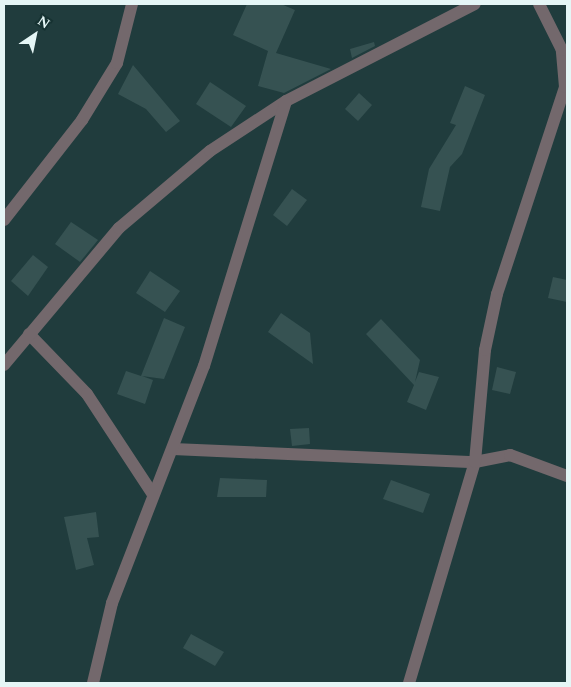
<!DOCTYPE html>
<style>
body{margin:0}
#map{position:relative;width:571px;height:687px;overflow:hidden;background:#203c3d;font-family:Spectral,serif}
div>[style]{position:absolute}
.building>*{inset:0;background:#365252}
.minor>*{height:12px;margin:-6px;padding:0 6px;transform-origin:6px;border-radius:6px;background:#73686c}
span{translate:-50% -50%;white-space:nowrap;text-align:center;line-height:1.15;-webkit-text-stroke:5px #163232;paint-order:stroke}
.frame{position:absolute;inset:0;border:5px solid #e5f6f6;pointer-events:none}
.north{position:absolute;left:10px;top:10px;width:50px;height:50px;-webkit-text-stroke:4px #163232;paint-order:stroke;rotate:34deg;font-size:14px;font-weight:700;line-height:20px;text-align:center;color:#e5f6f6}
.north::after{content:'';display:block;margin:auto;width:18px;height:22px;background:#e5f6f6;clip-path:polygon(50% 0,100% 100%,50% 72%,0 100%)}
</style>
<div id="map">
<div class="building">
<div style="clip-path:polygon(247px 4px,281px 4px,295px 10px,276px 53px,331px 69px,284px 93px,258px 86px,268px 51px,233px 35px)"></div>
<div style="clip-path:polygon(374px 42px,375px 46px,352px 58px,350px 49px)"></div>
<div style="clip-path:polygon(133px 65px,180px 121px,166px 132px,146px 109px,118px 94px)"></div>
<div style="clip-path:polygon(210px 82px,246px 106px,231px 127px,196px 104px)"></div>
<div style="clip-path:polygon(465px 86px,485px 95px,462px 154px,450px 167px,440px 211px,421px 207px,429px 169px,456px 125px,450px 123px)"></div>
<div style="clip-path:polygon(359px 93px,372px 105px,358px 121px,345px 109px)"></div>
<div style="clip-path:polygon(292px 189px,307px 200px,287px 226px,273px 215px)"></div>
<div style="clip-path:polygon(71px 222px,98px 240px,80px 262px,55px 244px)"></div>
<div style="clip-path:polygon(33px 255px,48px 267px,28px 296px,11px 281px)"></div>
<div style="clip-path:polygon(150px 271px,180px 291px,165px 312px,136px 293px)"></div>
<div style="clip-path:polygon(553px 277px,567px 280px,567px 302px,548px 298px)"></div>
<div style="clip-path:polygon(281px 313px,310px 333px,313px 364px,268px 332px)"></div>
<div style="clip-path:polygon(164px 318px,185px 327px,164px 379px,142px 376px,153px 380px,145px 404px,117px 394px,126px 371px,141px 376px)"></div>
<div style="clip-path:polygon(381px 319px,420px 360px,415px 382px,419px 372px,439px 377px,426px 410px,407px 402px,414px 385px,366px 334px)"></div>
<div style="clip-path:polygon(497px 367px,516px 372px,510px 394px,492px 390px)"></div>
<div style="clip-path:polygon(309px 428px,310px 444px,292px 446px,290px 429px)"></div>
<div style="clip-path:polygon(220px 478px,267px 480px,266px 497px,217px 497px)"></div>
<div style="clip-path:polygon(391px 480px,430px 494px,423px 513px,383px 499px)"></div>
<div style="clip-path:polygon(96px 512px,99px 537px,87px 538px,94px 565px,76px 570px,64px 517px)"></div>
<div style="clip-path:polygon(191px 634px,224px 652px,215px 666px,183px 648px)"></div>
</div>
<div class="minor">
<div style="left:4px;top:220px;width:127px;rotate:-52deg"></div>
<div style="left:82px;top:120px;width:67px;rotate:-58.4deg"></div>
<div style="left:117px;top:63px;width:61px;rotate:-75.7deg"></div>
<div style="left:29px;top:334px;width:83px;rotate:46deg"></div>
<div style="left:87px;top:394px;width:118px;rotate:56.7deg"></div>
<div style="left:4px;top:365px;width:179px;rotate:-50deg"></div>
<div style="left:119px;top:228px;width:119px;rotate:-40.2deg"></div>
<div style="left:210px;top:151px;width:91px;rotate:-33.3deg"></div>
<div style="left:286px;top:101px;width:212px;rotate:-27.2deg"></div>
<div style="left:173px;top:449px;width:302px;rotate:2.5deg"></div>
<div style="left:475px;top:462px;width:36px;rotate:-11deg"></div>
<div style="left:510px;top:455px;width:61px;rotate:20.2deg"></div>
<div style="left:93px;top:683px;width:82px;rotate:-76.6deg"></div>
<div style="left:112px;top:603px;width:254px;rotate:-68.8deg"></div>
<div style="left:204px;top:366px;width:277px;rotate:-72.8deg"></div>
<div style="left:409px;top:683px;width:231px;rotate:-73.4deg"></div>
<div style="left:475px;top:462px;width:112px;rotate:-84.9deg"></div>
<div style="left:485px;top:350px;width:57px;rotate:-77.9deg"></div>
<div style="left:497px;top:294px;width:218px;rotate:-71.8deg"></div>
<div style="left:565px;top:87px;width:37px;rotate:-95deg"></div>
<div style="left:562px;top:50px;width:51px;rotate:-116.6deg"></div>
</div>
<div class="frame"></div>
<div class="north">N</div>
</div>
